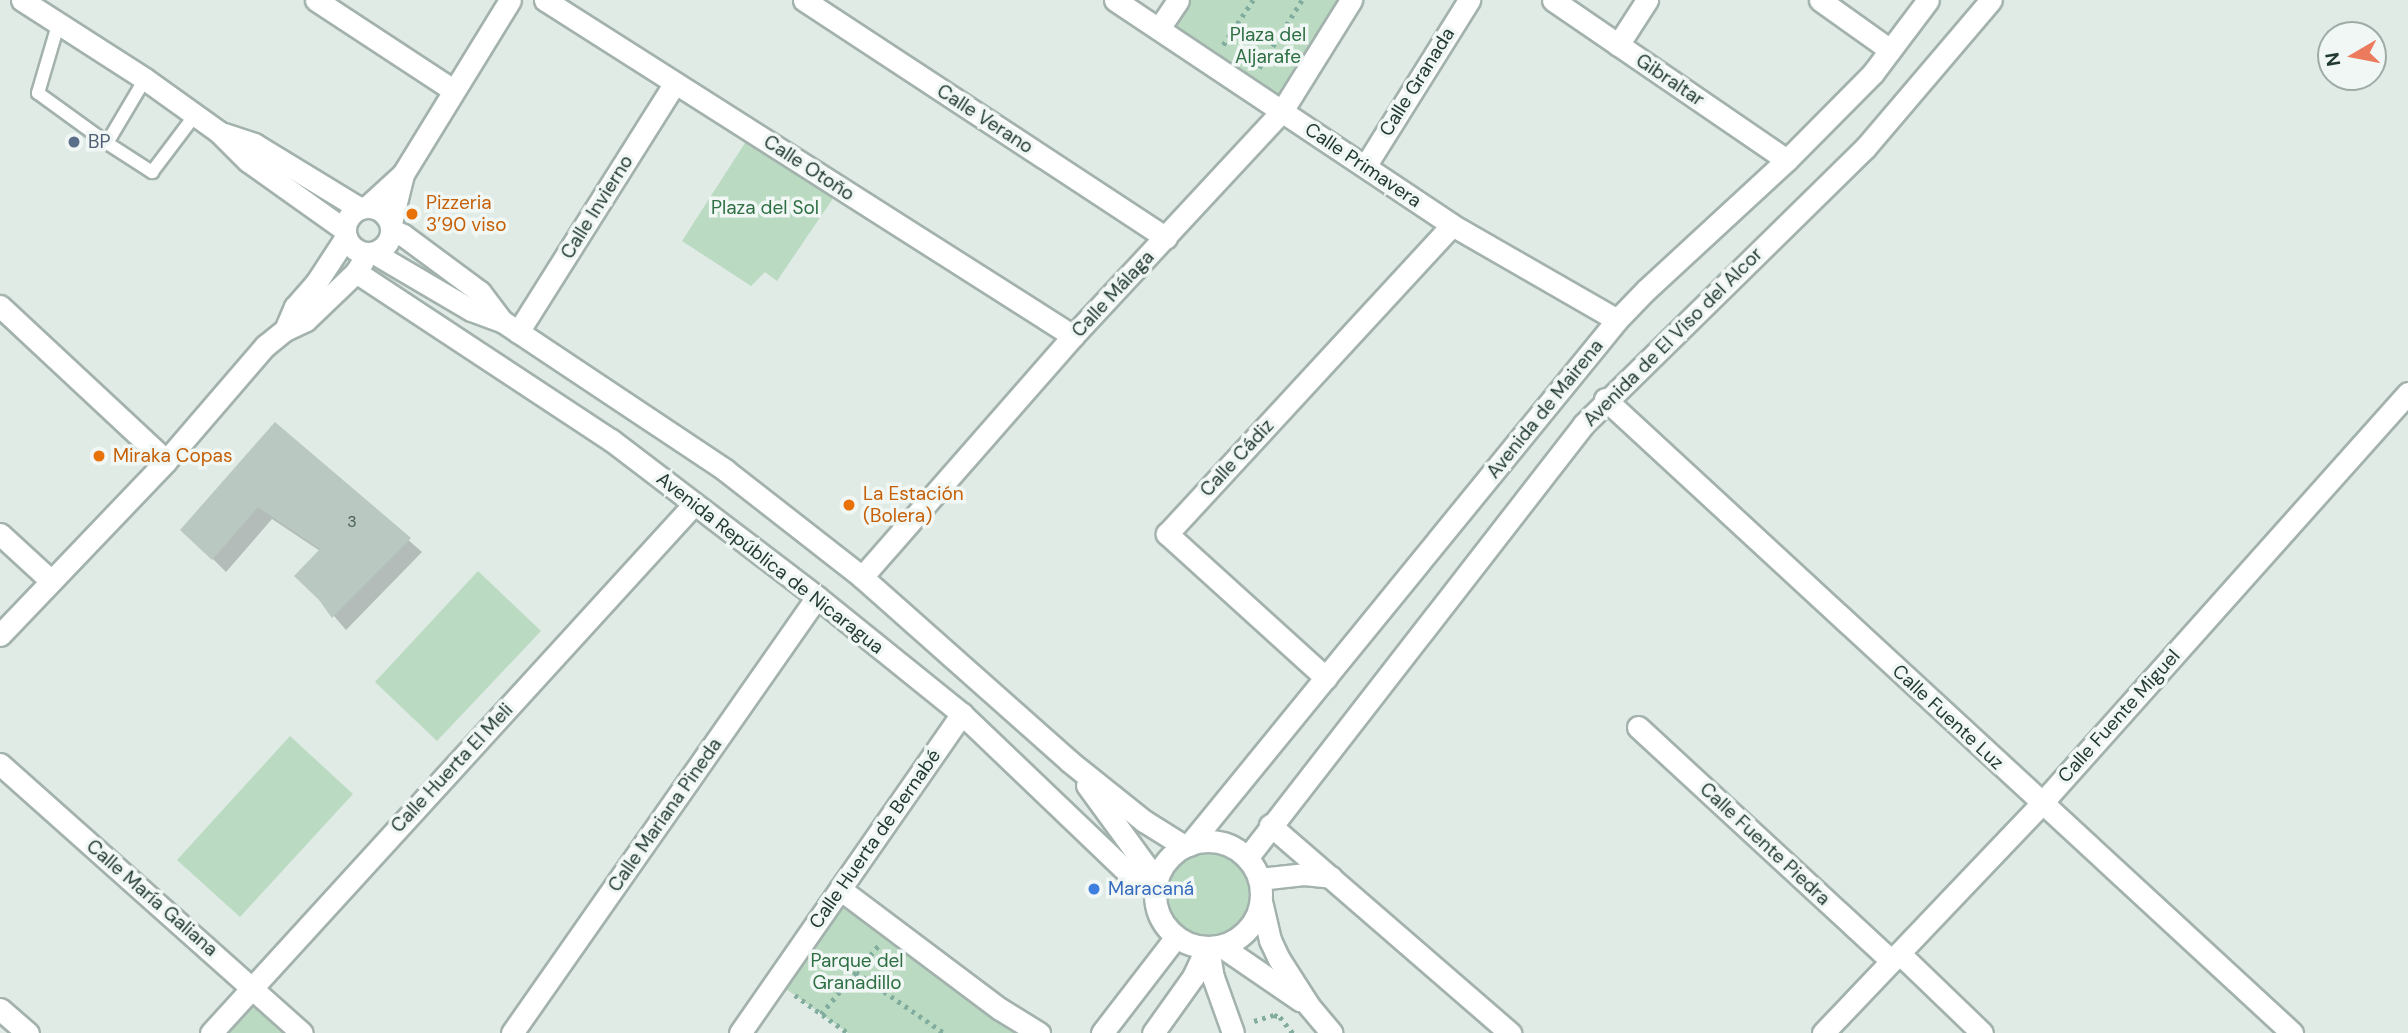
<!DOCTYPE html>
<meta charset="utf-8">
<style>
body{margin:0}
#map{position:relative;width:2408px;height:1033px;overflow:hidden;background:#e0ebe6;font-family:"DM Sans",sans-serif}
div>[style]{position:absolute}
.green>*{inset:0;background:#badbc2}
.round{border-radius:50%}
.shadow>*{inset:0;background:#0003}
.building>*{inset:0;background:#b9c8c1}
.path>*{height:4.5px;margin-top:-2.25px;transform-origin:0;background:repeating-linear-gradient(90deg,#82ad9e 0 3.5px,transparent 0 8.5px)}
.roads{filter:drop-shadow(2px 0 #a3b2ad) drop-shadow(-2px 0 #a3b2ad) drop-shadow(0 2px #a3b2ad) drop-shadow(0 -2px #a3b2ad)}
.lane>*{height:12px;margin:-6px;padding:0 6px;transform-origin:6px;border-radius:6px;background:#fff}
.street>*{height:21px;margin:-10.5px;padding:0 10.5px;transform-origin:10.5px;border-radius:10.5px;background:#fff}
.secondary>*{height:21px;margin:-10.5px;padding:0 10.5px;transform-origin:10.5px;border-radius:10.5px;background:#fff}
.secondary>.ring{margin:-10.5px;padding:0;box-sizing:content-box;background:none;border:21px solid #fff;border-radius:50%}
.dots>*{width:19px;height:19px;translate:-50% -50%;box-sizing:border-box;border:4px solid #f1f7f4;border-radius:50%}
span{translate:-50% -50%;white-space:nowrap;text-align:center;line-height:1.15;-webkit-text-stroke:7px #f1f7f4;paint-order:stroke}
.number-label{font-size:16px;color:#485e56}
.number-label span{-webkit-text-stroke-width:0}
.park-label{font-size:19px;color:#2e6f44}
.street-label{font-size:19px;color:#223a33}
.service-label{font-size:19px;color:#4e5e75}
.left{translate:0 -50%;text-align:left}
.food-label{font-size:19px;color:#c56008}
.shop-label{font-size:19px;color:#366cbe}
.north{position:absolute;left:2317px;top:21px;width:70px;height:70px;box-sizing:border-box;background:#f1f7f4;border:2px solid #9eaba7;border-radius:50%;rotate:260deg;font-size:19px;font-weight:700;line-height:28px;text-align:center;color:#223a33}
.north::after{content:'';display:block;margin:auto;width:24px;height:32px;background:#ec7a5d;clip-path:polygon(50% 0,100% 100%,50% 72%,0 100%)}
</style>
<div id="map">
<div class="green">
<div style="clip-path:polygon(1178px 0,1351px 0,1282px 111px,1160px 27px)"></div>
<div style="clip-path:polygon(752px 132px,840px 188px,777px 281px,765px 272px,751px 286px,682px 241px)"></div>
<div style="clip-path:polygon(478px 571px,541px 631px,437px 741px,375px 682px)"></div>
<div style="clip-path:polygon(290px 736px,353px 794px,240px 917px,177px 860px)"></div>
<div class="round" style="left:1163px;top:851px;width:88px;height:88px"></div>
<div style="clip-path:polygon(840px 889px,1044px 1033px,848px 1033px,776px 982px)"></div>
<div style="clip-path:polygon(252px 986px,302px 1033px,211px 1033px)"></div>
</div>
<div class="shadow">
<div style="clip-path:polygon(275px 424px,422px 552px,346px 630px,322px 602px,320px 551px,272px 519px,226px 572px,183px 529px)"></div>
</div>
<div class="building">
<div style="clip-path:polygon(275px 422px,411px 538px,332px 618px,319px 600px,294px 576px,320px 549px,258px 507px,212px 560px,180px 530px)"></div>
</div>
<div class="path">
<div style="left:1223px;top:45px;width:54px;rotate:-56.3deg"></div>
<div style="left:1259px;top:68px;width:80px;rotate:-57.7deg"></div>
<div style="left:856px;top:972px;width:107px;rotate:34.7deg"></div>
<div style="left:795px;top:995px;width:65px;rotate:35.6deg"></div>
<div style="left:821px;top:1014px;width:90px;rotate:-50deg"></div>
<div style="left:1254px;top:1021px;width:21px;rotate:-17deg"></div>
<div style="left:1274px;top:1015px;width:6px;rotate:18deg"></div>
<div style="left:1280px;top:1017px;width:21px;rotate:51deg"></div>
</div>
<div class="roads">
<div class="lane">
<div style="left:58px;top:25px;width:71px;rotate:106.4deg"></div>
<div style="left:38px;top:93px;width:85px;rotate:35.9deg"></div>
<div style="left:107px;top:143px;width:54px;rotate:32.8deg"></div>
<div style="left:152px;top:172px;width:71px;rotate:-53deg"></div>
<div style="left:107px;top:143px;width:74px;rotate:-59.3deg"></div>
</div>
<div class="street">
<div style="left:316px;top:0;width:164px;rotate:33.3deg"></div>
<div style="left:545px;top:0;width:626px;rotate:32.47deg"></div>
<div style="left:804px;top:0;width:433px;rotate:33.3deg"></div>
<div style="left:1115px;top:0;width:405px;rotate:33.7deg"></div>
<div style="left:1452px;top:225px;width:190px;rotate:29.9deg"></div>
<div style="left:1553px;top:0;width:283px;rotate:34.4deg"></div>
<div style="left:1820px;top:0;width:86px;rotate:35.5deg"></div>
<div style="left:1160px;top:27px;width:32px;rotate:-56deg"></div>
<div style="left:1618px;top:45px;width:54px;rotate:-57.2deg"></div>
<div style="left:1366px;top:165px;width:195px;rotate:-58deg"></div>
<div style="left:368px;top:206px;width:47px;rotate:-42.4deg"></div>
<div style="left:391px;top:223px;width:50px;rotate:-76.2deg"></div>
<div style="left:403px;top:174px;width:204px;rotate:-58.4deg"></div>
<div style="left:356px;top:272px;width:305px;rotate:33.4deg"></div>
<div style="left:611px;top:440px;width:259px;rotate:37.3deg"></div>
<div style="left:817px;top:597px;width:186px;rotate:38.9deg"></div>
<div style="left:962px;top:714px;width:223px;rotate:43.7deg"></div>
<div style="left:1123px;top:868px;width:38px;rotate:35deg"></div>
<div style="left:0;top:306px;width:227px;rotate:43deg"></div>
<div style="left:285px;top:330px;width:25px;rotate:-67deg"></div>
<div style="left:295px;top:307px;width:32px;rotate:-49deg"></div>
<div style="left:316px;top:283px;width:55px;rotate:-56.9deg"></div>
<div style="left:518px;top:332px;width:294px;rotate:-57.8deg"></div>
<div style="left:1605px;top:399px;width:935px;rotate:42.7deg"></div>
<div style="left:0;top:534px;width:68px;rotate:42.6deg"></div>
<div style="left:862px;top:577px;width:320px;rotate:-48.8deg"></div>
<div style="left:1073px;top:336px;width:307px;rotate:-47.1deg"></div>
<div style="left:1282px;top:111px;width:131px;rotate:-58.1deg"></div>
<div style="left:0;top:635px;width:240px;rotate:-46.3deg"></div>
<div style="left:166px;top:461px;width:152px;rotate:-49.3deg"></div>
<div style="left:265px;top:346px;width:26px;rotate:-39deg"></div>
<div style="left:285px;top:330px;width:23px;rotate:-25deg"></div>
<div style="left:306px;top:320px;width:69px;rotate:-43.8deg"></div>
<div style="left:356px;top:272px;width:13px;rotate:-58deg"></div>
<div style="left:1326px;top:678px;width:215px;rotate:-137.8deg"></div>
<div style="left:1167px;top:534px;width:420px;rotate:-47.3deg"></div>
<div style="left:1638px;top:727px;width:345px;rotate:42.7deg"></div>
<div style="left:0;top:764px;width:404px;rotate:41.7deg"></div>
<div style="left:1270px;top:825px;width:318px;rotate:40.9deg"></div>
<div style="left:1189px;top:845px;width:677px;rotate:-50.81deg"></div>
<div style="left:1617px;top:320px;width:42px;rotate:-46deg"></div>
<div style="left:1646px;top:290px;width:192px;rotate:-42.7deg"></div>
<div style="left:1787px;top:160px;width:122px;rotate:-45.3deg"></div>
<div style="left:1873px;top:73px;width:91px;rotate:-53deg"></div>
<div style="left:1247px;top:858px;width:549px;rotate:-52.17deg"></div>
<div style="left:1584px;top:424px;width:394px;rotate:-44.5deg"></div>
<div style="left:1865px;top:148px;width:194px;rotate:-49.6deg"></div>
<div style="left:1259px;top:879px;width:45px;rotate:-6.3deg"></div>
<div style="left:1304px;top:874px;width:27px;rotate:6deg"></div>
<div style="left:840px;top:889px;width:200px;rotate:36.9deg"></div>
<div style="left:1000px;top:1009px;width:46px;rotate:31.6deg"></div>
<div style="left:1208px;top:947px;width:30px;rotate:81deg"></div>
<div style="left:1213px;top:977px;width:59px;rotate:70.3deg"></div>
<div style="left:1899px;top:953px;width:115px;rotate:43.9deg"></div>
<div style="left:0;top:1009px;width:37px;rotate:41deg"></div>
<div style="left:211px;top:1033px;width:716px;rotate:-47.6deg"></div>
<div style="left:512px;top:1033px;width:532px;rotate:-55.03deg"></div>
<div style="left:740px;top:1033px;width:389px;rotate:-55.2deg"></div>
<div style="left:1102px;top:1033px;width:121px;rotate:-52.4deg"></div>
<div style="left:1153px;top:1033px;width:69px;rotate:-54.5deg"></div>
<div style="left:1193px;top:977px;width:33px;rotate:-65deg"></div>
<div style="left:1823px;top:1033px;width:316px;rotate:-46.4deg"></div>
<div style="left:2041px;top:804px;width:551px;rotate:-48.24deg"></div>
</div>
<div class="secondary">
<div style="left:22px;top:0;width:146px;rotate:32.7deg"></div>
<div style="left:145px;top:79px;width:91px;rotate:35.6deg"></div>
<div style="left:219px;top:132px;width:41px;rotate:45deg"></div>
<div style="left:248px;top:161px;width:119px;rotate:35.4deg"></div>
<div style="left:224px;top:134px;width:32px;rotate:18deg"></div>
<div style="left:254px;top:144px;width:123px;rotate:31.4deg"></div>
<div class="ring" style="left:345px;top:207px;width:25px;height:25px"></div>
<div style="left:392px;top:230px;width:12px;rotate:24deg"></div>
<div style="left:403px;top:235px;width:96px;rotate:36.5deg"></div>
<div style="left:480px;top:292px;width:36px;rotate:53deg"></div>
<div style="left:374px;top:253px;width:113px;rotate:30.4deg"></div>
<div style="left:471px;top:310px;width:33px;rotate:20deg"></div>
<div style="left:502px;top:321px;width:268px;rotate:33.7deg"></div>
<div style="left:725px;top:470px;width:174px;rotate:38deg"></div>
<div style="left:862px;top:577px;width:277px;rotate:41.6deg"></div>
<div style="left:1069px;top:761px;width:96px;rotate:38.7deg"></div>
<div style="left:1144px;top:821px;width:47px;rotate:32deg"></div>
<div style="left:1087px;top:785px;width:119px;rotate:53.9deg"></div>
<div class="ring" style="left:1155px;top:841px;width:85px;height:85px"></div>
<div style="left:1261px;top:901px;width:40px;rotate:77deg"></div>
<div style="left:1270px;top:940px;width:21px;rotate:65deg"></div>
<div style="left:1279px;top:959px;width:56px;rotate:57.4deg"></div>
<div style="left:1309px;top:1006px;width:35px;rotate:50deg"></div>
<div style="left:1221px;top:946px;width:96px;rotate:34.4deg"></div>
</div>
</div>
<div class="dots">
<div style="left:74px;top:142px;background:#5c6f8a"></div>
<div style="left:412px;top:214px;background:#e8710a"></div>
<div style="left:99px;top:456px;background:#e8710a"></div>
<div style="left:849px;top:505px;background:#e8710a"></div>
<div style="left:1094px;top:889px;background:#3f7fe0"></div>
</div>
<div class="number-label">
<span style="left:352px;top:522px">3</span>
</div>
<div class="park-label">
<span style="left:1268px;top:46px">Plaza del<br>Aljarafe</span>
<span style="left:765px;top:208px">Plaza del Sol</span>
<span style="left:857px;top:972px">Parque del<br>Granadillo</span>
</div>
<div class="street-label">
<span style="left:1670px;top:80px;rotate:34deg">Gibraltar</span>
<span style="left:1417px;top:82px;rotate:-58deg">Calle Granada</span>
<span style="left:985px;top:119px;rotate:33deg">Calle Verano</span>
<span style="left:1363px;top:165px;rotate:34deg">Calle Primavera</span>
<span style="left:809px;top:168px;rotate:33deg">Calle Otoño</span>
<span style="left:597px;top:207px;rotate:-58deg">Calle Invierno</span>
<span style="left:1113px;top:294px;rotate:-47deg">Calle Málaga</span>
<span style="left:1673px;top:337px;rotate:-45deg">Avenida de El Viso del Alcor</span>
<span style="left:1545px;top:409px;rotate:-51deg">Avenida de Mairena</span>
<span style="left:1237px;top:458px;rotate:-47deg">Calle Cádiz</span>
<span style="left:770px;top:563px;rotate:38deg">Avenida República de Nicaragua</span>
<span style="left:2119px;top:716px;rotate:-48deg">Calle Fuente Miguel</span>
<span style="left:1948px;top:717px;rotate:43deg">Calle Fuente Luz</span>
<span style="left:452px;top:768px;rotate:-47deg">Calle Huerta El Meli</span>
<span style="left:665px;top:815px;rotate:-55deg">Calle Mariana Pineda</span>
<span style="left:875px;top:839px;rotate:-55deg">Calle Huerta de Bernabé</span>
<span style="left:1765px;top:844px;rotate:43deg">Calle Fuente Piedra</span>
<span style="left:152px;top:898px;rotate:41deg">Calle María Galiana</span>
</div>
<div class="service-label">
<span class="left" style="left:88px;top:142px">BP</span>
</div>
<div class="food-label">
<span class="left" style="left:426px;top:214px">Pizzeria<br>3’90 viso</span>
<span class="left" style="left:113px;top:456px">Miraka Copas</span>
<span class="left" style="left:863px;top:505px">La Estación<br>(Bolera)</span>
</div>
<div class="shop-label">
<span class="left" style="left:1108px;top:889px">Maracaná</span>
</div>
<div class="north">N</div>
</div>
